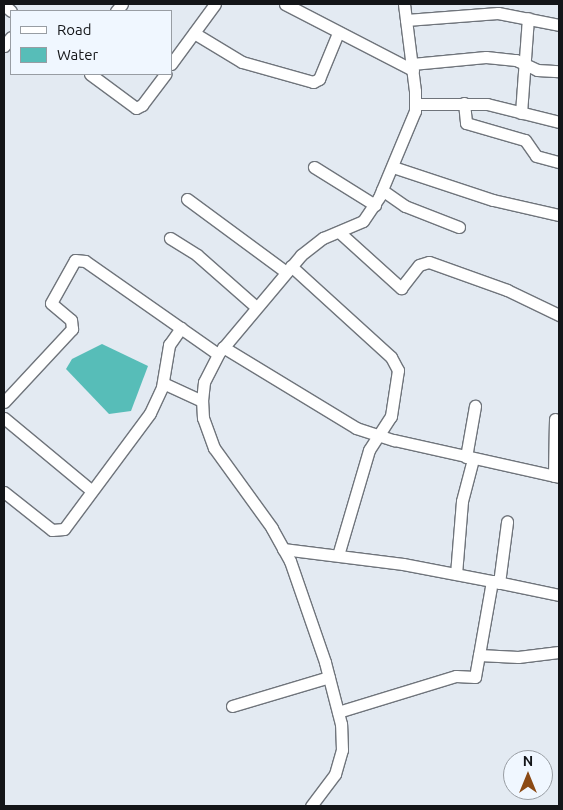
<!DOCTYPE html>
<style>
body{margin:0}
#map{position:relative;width:563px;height:810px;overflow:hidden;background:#e3eaf2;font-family:Ubuntu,sans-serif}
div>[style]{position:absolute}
.water>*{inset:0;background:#57bdb8}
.roads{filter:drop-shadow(1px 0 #6f747b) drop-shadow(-1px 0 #6f747b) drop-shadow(0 1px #6f747b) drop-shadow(0 -1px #6f747b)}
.minor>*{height:11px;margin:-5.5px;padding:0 5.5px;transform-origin:5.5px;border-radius:5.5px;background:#fff}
span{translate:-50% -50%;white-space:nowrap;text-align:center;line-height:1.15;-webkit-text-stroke:5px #f0f7ff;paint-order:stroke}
.frame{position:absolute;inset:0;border:5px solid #131518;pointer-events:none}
.legend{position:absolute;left:10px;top:10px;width:162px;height:65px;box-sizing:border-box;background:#f0f7ff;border:1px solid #989da3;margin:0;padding:6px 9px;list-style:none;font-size:15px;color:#131518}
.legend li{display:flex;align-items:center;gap:10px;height:25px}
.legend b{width:25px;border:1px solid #989da3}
.north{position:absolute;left:503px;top:750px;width:50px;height:50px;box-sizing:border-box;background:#f0f7ff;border:1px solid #989da3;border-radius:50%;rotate:0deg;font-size:14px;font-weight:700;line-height:20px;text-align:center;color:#131518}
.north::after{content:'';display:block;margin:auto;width:18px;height:22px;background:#8b4a15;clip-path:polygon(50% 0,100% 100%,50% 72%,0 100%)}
</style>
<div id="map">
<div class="water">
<div style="clip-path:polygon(102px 344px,148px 366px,131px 411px,109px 414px,66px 369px,72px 359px)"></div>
</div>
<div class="roads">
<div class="minor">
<div style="left:285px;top:4px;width:144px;rotate:27.3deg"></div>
<div style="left:4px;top:5px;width:9px;rotate:41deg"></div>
<div style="left:116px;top:11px;width:9px;rotate:-49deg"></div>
<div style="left:406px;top:20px;width:92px;rotate:-4.4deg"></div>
<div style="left:498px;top:13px;width:62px;rotate:11.1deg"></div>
<div style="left:194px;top:33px;width:56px;rotate:31.1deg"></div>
<div style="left:242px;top:62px;width:74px;rotate:15.7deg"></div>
<div style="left:313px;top:82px;width:7px;rotate:-27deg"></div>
<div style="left:319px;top:79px;width:50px;rotate:-67.6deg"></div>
<div style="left:4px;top:46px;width:11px;rotate:-52deg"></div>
<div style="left:171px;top:64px;width:74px;rotate:-53.7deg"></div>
<div style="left:412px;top:64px;width:74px;rotate:-5.4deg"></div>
<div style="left:486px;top:57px;width:30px;rotate:6deg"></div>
<div style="left:516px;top:60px;width:23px;rotate:25deg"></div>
<div style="left:537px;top:70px;width:22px;rotate:3deg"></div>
<div style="left:90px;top:74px;width:57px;rotate:36.5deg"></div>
<div style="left:136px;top:108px;width:7px;rotate:-27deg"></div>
<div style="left:142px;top:105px;width:39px;rotate:-53deg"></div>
<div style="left:464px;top:103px;width:20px;rotate:84deg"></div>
<div style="left:466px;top:123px;width:61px;rotate:16.1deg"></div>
<div style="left:525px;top:140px;width:19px;rotate:55deg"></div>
<div style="left:536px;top:156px;width:24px;rotate:15deg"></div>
<div style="left:415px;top:104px;width:72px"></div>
<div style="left:487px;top:104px;width:74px;rotate:14deg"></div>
<div style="left:521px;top:113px;width:95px;rotate:-85.8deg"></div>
<div style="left:314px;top:167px;width:72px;rotate:31.9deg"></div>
<div style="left:393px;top:167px;width:105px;rotate:18.3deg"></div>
<div style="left:493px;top:200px;width:68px;rotate:12.8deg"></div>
<div style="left:382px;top:190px;width:28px;rotate:35deg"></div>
<div style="left:405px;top:206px;width:58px;rotate:21.3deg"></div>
<div style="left:187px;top:199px;width:123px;rotate:36.4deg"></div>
<div style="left:339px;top:232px;width:84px;rotate:42.1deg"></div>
<div style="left:401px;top:288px;width:29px;rotate:-52deg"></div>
<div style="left:419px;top:265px;width:10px;rotate:-17deg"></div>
<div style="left:429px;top:262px;width:83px;rotate:19.7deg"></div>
<div style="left:507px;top:290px;width:58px;rotate:25.7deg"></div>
<div style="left:170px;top:238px;width:32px;rotate:32deg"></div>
<div style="left:197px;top:255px;width:79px;rotate:41.4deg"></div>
<div style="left:291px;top:266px;width:135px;rotate:42.3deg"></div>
<div style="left:391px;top:357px;width:15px;rotate:62deg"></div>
<div style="left:398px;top:370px;width:47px;rotate:98.7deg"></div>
<div style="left:391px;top:416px;width:40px;rotate:122.9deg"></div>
<div style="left:369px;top:450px;width:109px;rotate:106.4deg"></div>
<div style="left:223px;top:347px;width:156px;rotate:31.3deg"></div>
<div style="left:356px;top:428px;width:40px;rotate:18deg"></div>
<div style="left:394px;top:440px;width:169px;rotate:12.6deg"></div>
<div style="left:163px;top:383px;width:43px;rotate:24.8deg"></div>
<div style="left:4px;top:402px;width:100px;rotate:-47deg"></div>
<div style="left:72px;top:329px;width:9px;rotate:-96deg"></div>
<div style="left:71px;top:320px;width:26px;rotate:-140deg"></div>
<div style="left:51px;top:303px;width:49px;rotate:-60.8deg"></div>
<div style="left:75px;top:260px;width:10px;rotate:6deg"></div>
<div style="left:85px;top:261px;width:162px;rotate:35deg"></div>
<div style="left:4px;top:418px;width:114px;rotate:39.7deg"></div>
<div style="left:466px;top:457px;width:52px;rotate:-80deg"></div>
<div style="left:554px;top:476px;width:57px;rotate:-89deg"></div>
<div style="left:4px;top:492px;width:61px;rotate:38.4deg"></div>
<div style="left:52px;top:530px;width:12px;rotate:-5deg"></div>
<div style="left:64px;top:529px;width:144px;rotate:-53.4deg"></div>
<div style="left:150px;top:413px;width:29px;rotate:-65deg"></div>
<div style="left:162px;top:387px;width:43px;rotate:-80.5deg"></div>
<div style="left:169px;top:345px;width:21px;rotate:-55deg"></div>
<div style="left:283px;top:549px;width:121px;rotate:7.1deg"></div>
<div style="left:403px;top:564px;width:91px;rotate:10.8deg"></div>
<div style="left:492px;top:581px;width:75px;rotate:100deg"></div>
<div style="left:456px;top:574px;width:73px;rotate:-85.3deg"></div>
<div style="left:462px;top:501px;width:43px;rotate:-75.3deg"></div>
<div style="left:492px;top:581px;width:68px;rotate:11.8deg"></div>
<div style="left:499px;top:583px;width:62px;rotate:-82.5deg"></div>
<div style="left:232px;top:706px;width:101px;rotate:-16.6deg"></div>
<div style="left:338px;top:712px;width:123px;rotate:-17deg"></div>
<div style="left:456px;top:676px;width:19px;rotate:3deg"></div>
<div style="left:475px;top:677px;width:22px;rotate:-80deg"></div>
<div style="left:479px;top:655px;width:39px;rotate:3deg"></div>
<div style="left:518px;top:657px;width:41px;rotate:-7deg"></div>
<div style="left:311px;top:806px;width:40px;rotate:-53deg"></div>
<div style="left:335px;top:774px;width:25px;rotate:-74deg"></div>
<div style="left:342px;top:750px;width:26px;rotate:-92deg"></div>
<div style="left:341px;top:724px;width:64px;rotate:-104.5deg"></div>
<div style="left:325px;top:662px;width:107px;rotate:-109.1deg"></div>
<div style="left:290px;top:561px;width:38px;rotate:-119deg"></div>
<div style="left:272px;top:528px;width:99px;rotate:-125.9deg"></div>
<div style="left:214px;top:448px;width:32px;rotate:-110deg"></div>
<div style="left:203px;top:418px;width:17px;rotate:-93deg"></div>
<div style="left:202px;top:401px;width:19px;rotate:-84deg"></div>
<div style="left:204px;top:382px;width:31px;rotate:-63deg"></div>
<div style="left:218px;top:354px;width:129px;rotate:-50deg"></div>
<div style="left:301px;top:255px;width:28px;rotate:-38deg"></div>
<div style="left:323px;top:238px;width:43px;rotate:-23deg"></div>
<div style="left:363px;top:221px;width:29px;rotate:-56deg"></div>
<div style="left:379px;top:197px;width:93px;rotate:-67.3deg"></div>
<div style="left:415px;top:111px;width:20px;rotate:-90deg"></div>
<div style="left:415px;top:91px;width:88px;rotate:-97.2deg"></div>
</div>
</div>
<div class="frame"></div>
<ul class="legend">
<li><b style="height:6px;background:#fff"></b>Road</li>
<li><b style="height:14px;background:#57bdb8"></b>Water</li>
</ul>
<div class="north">N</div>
</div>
